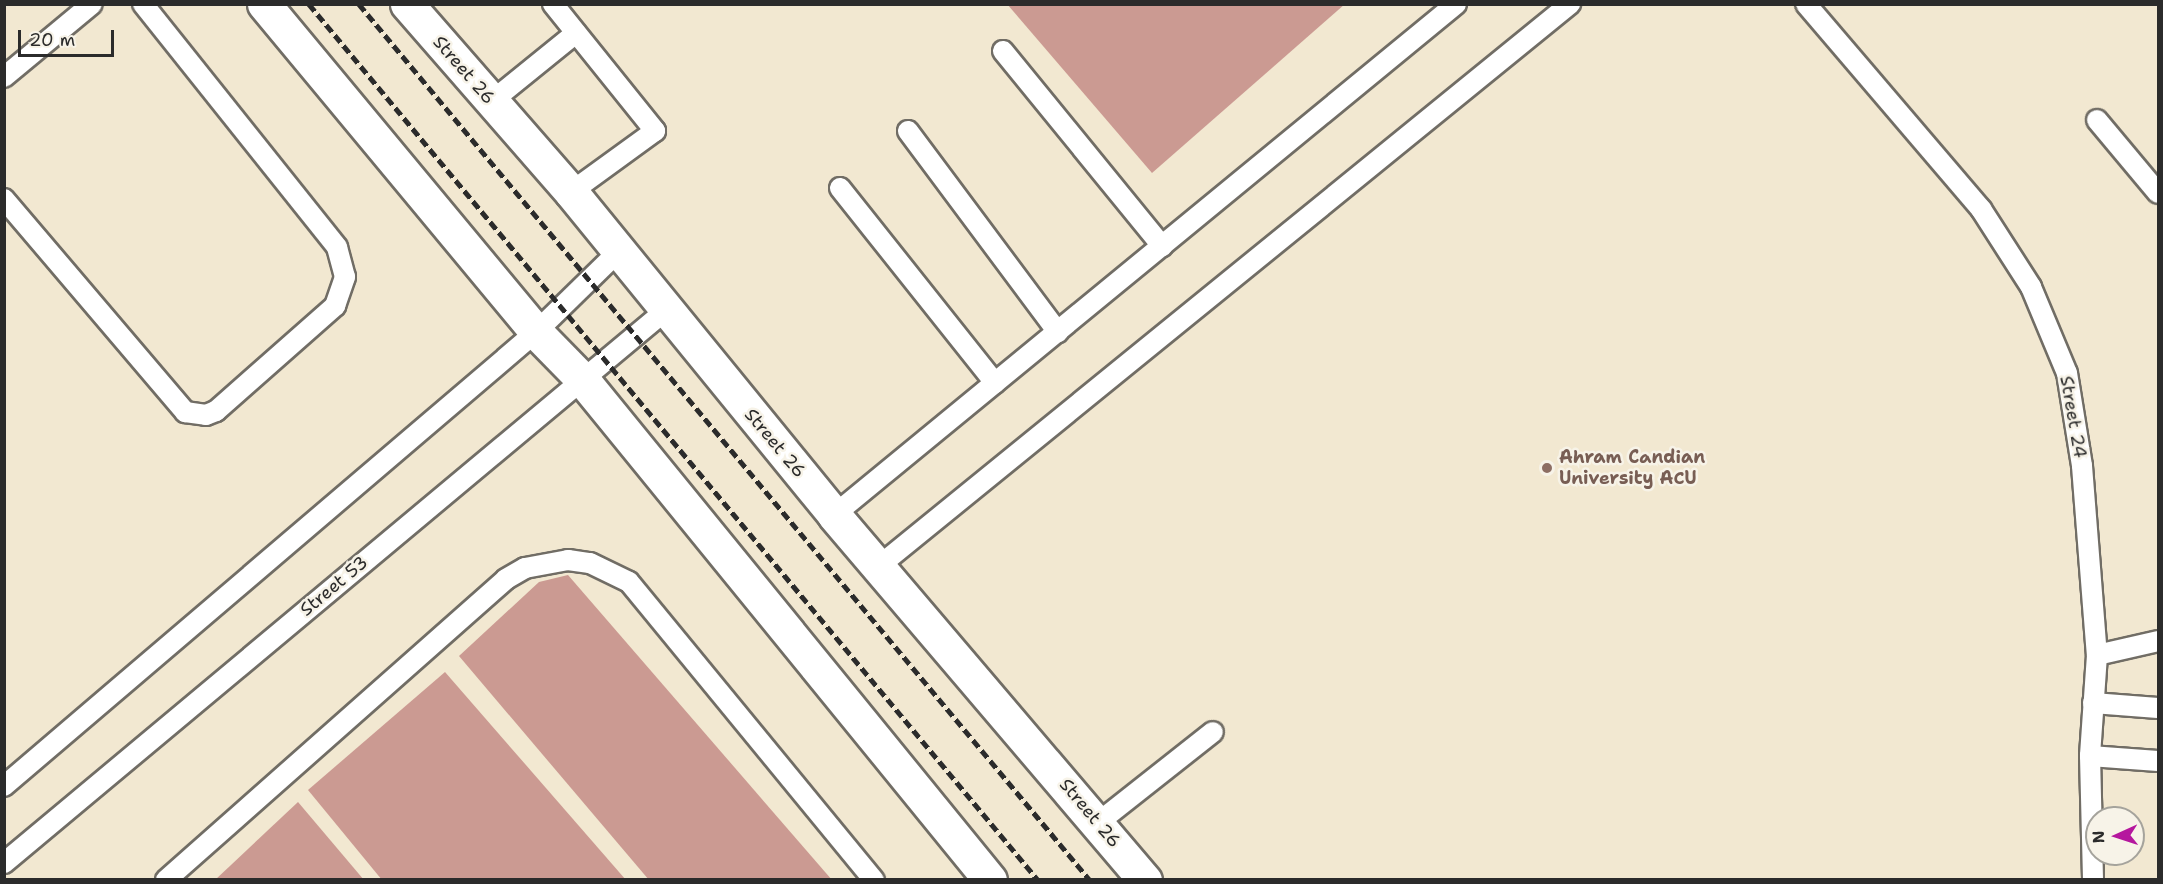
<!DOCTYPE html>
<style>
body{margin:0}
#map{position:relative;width:2163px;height:884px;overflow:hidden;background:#f2e8d1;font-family:"Shantell Sans",sans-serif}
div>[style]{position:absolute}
.building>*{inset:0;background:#cb9a92}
.roads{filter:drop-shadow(2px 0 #716d65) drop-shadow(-2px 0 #716d65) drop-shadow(0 2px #716d65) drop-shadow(0 -2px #716d65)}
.service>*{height:20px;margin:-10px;padding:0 10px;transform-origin:10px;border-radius:10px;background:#fff}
.minor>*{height:33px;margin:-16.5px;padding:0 16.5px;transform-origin:16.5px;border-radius:16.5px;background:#fff}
.rail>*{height:4.5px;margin-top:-2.25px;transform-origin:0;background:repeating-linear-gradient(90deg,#2b2b2b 0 9px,transparent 0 13.5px)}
.dots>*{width:16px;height:16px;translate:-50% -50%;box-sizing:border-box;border:3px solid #f7f3e8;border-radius:50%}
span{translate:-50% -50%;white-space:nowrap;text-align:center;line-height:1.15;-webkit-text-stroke:5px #f7f3e8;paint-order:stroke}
.street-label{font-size:18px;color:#2b2b2b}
.education-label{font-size:18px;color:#785e54;font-weight:700}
.left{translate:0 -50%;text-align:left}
.frame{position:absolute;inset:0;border:6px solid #2b2b2b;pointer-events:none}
.north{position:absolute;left:2085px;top:806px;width:60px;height:60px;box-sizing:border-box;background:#f7f3e8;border:2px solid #a5a39c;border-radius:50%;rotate:267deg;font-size:16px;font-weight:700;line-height:24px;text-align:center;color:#2b2b2b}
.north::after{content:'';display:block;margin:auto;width:21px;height:27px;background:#b5179e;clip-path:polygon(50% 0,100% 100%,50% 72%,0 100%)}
.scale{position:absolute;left:18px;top:30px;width:96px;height:27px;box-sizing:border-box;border:3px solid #2b2b2b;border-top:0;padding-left:8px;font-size:18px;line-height:21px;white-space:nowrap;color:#2b2b2b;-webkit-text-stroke:4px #f7f3e8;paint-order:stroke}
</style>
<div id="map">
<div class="building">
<div style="clip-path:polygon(1007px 4px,1345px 4px,1152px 173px)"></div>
<div style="clip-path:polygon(568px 575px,832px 880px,649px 880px,459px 656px,539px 582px)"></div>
<div style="clip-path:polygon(445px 672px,626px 880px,382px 880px,308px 790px)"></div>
<div style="clip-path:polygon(298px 802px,364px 880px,215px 880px)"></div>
</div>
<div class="roads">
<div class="service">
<div style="left:553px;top:4px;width:163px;rotate:51.2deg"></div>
<div style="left:655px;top:131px;width:104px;rotate:144deg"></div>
<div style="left:1806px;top:4px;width:270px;rotate:49.5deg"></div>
<div style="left:1981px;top:209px;width:93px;rotate:57.3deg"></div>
<div style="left:2031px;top:287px;width:93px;rotate:67.3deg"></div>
<div style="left:2067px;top:373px;width:94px;rotate:80.8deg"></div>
<div style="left:2082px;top:466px;width:190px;rotate:85.5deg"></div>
<div style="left:2097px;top:655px;width:101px;rotate:94deg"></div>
<div style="left:2090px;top:756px;width:124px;rotate:88.6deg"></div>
<div style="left:1003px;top:51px;width:252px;rotate:50.8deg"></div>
<div style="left:4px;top:77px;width:114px;rotate:-39.7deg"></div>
<div style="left:492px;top:101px;width:108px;rotate:-39deg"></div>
<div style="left:2097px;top:120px;width:95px;rotate:50.1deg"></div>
<div style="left:908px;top:131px;width:251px;rotate:53.3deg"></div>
<div style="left:840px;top:188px;width:249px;rotate:51.5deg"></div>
<div style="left:4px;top:199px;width:280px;rotate:49.6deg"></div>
<div style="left:185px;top:412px;width:21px;rotate:8deg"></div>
<div style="left:206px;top:415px;width:11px;rotate:-22deg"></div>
<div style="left:216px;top:411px;width:159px;rotate:-41.4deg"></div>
<div style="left:335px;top:306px;width:31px;rotate:-71deg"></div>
<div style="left:345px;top:277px;width:31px;rotate:-105deg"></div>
<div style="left:337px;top:247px;width:311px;rotate:-128.6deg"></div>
<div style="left:834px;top:515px;width:805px;rotate:-39.4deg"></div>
<div style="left:879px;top:566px;width:891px;rotate:-39.12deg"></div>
<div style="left:2097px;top:655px;width:63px;rotate:-12.9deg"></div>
<div style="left:2093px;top:703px;width:65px;rotate:4.4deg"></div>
<div style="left:2090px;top:756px;width:68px;rotate:4.2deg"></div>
<div style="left:4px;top:786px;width:699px;rotate:-40.48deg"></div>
<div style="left:536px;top:332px;width:115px;rotate:-44.3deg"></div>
<div style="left:1099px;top:822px;width:145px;rotate:-38.3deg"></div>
<div style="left:4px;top:863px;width:861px;rotate:-39.87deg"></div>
<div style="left:166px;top:880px;width:454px;rotate:-41.5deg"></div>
<div style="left:506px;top:579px;width:22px;rotate:-30deg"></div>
<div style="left:525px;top:568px;width:44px;rotate:-10.5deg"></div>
<div style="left:568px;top:560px;width:22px;rotate:8deg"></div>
<div style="left:590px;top:563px;width:43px;rotate:26deg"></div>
<div style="left:629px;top:582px;width:386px;rotate:50.6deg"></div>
</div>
<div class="minor">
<div style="left:264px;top:4px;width:426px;rotate:50.3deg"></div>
<div style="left:536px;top:332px;width:66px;rotate:45.6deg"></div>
<div style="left:582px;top:379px;width:646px;rotate:50.84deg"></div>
<div style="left:407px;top:4px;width:249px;rotate:48.9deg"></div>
<div style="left:571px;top:192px;width:417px;rotate:50.8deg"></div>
<div style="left:834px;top:515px;width:480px;rotate:49.6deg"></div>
</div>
</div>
<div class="rail">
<div style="left:309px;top:4px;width:1140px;rotate:50.23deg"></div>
<div style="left:359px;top:4px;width:1141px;rotate:50.16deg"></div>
</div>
<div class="dots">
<div style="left:1547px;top:468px;background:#8d6e63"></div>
</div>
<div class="street-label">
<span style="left:464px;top:70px;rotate:49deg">Street 26</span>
<span style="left:2073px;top:417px;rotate:80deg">Street 24</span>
<span style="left:775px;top:443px;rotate:50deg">Street 26</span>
<span style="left:334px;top:586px;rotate:-40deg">Street 53</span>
<span style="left:1090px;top:813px;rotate:50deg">Street 26</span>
</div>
<div class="education-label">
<span class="left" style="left:1559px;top:468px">Ahram Candian<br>University ACU</span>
</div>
<div class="frame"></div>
<div class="north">N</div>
<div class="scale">20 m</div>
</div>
